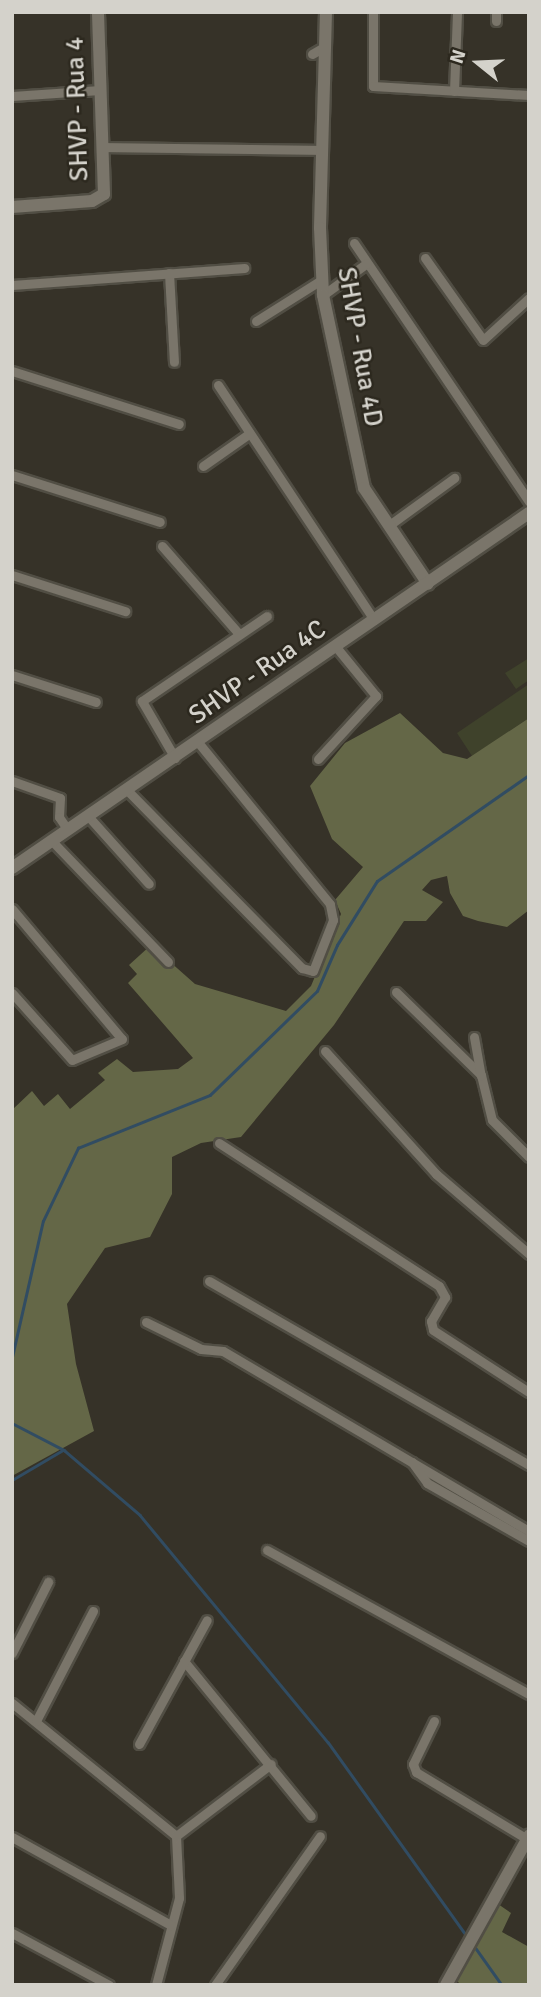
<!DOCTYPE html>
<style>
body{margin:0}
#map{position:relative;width:541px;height:1997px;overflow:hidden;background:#363228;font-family:Signika,sans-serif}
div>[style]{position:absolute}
.green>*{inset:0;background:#3f422b}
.forest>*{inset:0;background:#646747}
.stream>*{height:2.5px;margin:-1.25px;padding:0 1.25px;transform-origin:1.25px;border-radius:1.25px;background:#314c62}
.roads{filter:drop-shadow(2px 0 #514e44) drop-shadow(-2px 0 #514e44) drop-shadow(0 2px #514e44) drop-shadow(0 -2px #514e44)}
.minor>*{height:9px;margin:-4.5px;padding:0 4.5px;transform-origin:4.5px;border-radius:4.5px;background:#7a756a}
.tertiary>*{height:12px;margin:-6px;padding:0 6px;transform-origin:6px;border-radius:6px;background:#7a756a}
span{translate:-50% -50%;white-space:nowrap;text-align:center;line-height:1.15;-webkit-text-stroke:5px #2c281e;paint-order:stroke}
.street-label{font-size:26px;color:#d4d2cb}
.frame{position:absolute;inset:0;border:14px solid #d4d2cb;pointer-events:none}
.north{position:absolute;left:443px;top:28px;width:70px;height:70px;-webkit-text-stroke:5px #2c281e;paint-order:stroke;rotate:288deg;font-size:19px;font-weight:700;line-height:28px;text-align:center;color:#d4d2cb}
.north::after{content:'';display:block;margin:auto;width:24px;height:32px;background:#d4d2cb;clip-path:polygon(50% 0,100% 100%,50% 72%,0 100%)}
</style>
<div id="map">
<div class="green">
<div style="clip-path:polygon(529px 658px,529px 680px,516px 689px,505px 673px)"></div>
<div style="clip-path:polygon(529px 684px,529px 718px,472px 756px,457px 733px)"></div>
</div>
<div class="forest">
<div style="clip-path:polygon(400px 713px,443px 753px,467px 759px,529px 718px,529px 910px,507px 927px,478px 921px,463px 916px,450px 893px,447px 876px,431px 880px,422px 890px,443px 902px,426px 921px,404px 921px,334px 1025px,241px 1137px,201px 1143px,172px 1157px,172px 1194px,150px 1237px,105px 1248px,67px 1304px,76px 1364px,94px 1431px,12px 1476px,12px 1110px,32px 1091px,44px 1106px,58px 1094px,70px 1109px,105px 1080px,98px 1073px,117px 1059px,133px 1072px,178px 1069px,193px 1058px,128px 983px,137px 974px,129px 965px,151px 945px,195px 984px,286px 1011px,311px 986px,341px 914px,335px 900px,363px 867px,332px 839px,310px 786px,345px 743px)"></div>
<div style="clip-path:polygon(498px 1904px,511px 1913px,502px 1932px,529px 1947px,529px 1985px,461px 1985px,457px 1981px)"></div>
</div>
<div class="stream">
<div style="left:12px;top:1357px;width:139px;rotate:-77.2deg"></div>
<div style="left:43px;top:1221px;width:81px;rotate:-64.4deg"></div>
<div style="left:78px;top:1148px;width:142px;rotate:-21.9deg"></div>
<div style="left:210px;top:1095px;width:149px;rotate:-44.2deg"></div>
<div style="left:317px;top:991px;width:50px;rotate:-66.5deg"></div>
<div style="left:337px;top:945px;width:75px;rotate:-58deg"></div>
<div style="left:377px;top:881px;width:185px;rotate:-34.9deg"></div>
<div style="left:12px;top:1423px;width:59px;rotate:27.4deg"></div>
<div style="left:64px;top:1450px;width:100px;rotate:40.5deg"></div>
<div style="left:140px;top:1515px;width:295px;rotate:50.4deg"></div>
<div style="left:328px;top:1742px;width:237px;rotate:54.4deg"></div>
<div style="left:12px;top:1480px;width:59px;rotate:-30.5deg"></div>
<div style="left:475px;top:1947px;width:47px;rotate:54.6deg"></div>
</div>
<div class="roads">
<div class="minor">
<div style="left:373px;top:12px;width:74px;rotate:90deg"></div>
<div style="left:373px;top:86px;width:156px;rotate:3.3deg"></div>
<div style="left:496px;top:21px;width:9px;rotate:-90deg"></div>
<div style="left:312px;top:54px;width:14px;rotate:-30deg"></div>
<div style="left:454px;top:91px;width:79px;rotate:-87.8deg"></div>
<div style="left:12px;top:96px;width:88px;rotate:-3.9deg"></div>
<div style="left:104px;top:147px;width:218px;rotate:0.8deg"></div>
<div style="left:354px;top:243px;width:312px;rotate:55.9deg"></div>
<div style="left:425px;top:258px;width:100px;rotate:54.7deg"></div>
<div style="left:483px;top:340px;width:62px;rotate:-42.4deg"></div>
<div style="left:169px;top:273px;width:89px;rotate:86.8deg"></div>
<div style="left:12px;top:285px;width:233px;rotate:-4.2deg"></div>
<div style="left:323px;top:295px;width:54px;rotate:-36deg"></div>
<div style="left:256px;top:321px;width:77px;rotate:-32.2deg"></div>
<div style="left:12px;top:371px;width:175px;rotate:17.6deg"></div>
<div style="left:218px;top:385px;width:282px;rotate:56.4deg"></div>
<div style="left:203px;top:466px;width:57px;rotate:-35.1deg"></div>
<div style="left:12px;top:475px;width:155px;rotate:17.6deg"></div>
<div style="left:388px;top:526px;width:82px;rotate:-36deg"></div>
<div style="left:162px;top:546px;width:117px;rotate:48.8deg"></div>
<div style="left:12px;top:575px;width:119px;rotate:17.7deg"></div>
<div style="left:12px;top:675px;width:88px;rotate:17.8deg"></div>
<div style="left:175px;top:758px;width:66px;rotate:-120.1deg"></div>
<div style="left:142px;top:701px;width:151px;rotate:-34.2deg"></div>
<div style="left:318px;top:759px;width:86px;rotate:-47.4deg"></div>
<div style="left:376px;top:696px;width:63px;rotate:-129.2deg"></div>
<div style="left:12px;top:781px;width:51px;rotate:19.5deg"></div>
<div style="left:60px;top:798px;width:19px;rotate:93deg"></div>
<div style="left:59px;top:817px;width:14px;rotate:56deg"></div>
<div style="left:127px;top:790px;width:250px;rotate:45.5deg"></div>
<div style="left:302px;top:968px;width:11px;rotate:15deg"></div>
<div style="left:313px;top:971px;width:55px;rotate:-68.6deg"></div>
<div style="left:333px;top:920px;width:16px;rotate:-101deg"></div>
<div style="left:330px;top:904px;width:209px;rotate:-129.2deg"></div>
<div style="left:88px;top:816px;width:91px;rotate:48.1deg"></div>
<div style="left:51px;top:840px;width:169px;rotate:46.2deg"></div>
<div style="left:12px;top:909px;width:170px;rotate:49.8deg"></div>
<div style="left:122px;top:1039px;width:54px;rotate:157.2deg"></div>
<div style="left:72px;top:1060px;width:90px;rotate:-131.8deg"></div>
<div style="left:396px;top:992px;width:119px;rotate:44.3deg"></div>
<div style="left:481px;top:1075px;width:46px;rotate:76.3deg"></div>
<div style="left:492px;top:1120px;width:52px;rotate:45deg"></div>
<div style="left:474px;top:1037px;width:39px;rotate:80deg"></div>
<div style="left:325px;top:1051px;width:166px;rotate:47.9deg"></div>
<div style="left:436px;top:1174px;width:123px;rotate:40.7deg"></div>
<div style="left:219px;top:1143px;width:262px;rotate:33deg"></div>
<div style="left:439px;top:1286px;width:13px;rotate:61deg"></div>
<div style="left:445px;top:1297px;width:28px;rotate:120deg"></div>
<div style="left:431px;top:1321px;width:9px;rotate:77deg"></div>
<div style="left:433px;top:1330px;width:114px;rotate:32.9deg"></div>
<div style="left:209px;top:1281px;width:369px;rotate:29.9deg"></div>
<div style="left:146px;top:1322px;width:61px;rotate:26.1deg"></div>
<div style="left:201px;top:1349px;width:22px;rotate:5deg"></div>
<div style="left:223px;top:1351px;width:355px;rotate:30.5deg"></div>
<div style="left:412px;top:1462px;width:26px;rotate:54deg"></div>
<div style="left:427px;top:1483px;width:117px;rotate:29.6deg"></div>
<div style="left:267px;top:1550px;width:299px;rotate:28.8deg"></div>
<div style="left:12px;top:1653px;width:80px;rotate:-63.1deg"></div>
<div style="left:184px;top:1661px;width:200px;rotate:50.7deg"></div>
<div style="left:12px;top:1703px;width:211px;rotate:39deg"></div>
<div style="left:176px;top:1836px;width:62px;rotate:87.2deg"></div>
<div style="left:179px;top:1898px;width:90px;rotate:104.8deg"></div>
<div style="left:36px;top:1721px;width:124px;rotate:-62.6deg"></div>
<div style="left:434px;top:1721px;width:48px;rotate:116deg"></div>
<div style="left:413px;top:1764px;width:9px;rotate:69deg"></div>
<div style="left:416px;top:1772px;width:130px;rotate:31.1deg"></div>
<div style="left:139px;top:1744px;width:141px;rotate:-61.3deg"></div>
<div style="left:176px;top:1836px;width:119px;rotate:-37.2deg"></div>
<div style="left:12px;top:1837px;width:182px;rotate:29deg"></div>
<div style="left:12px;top:1933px;width:110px;rotate:28.2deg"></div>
<div style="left:215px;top:1985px;width:182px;rotate:-54.8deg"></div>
</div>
<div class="tertiary">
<div style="left:326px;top:12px;width:216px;rotate:91.6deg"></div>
<div style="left:320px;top:228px;width:67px;rotate:87.4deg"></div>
<div style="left:323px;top:295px;width:197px;rotate:78deg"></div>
<div style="left:364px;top:488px;width:115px;rotate:56.3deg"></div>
<div style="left:12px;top:207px;width:80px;rotate:-4.3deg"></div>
<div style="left:92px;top:201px;width:14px;rotate:-30deg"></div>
<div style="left:104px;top:194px;width:182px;rotate:-91.9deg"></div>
<div style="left:12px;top:868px;width:627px;rotate:-34.48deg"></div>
<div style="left:446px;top:1985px;width:171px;rotate:-60.9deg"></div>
</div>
</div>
<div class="street-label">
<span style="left:78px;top:109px;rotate:-92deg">SHVP - Rua 4</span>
<span style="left:359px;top:347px;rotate:80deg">SHVP - Rua 4D</span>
<span style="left:258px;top:673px;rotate:-35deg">SHVP - Rua 4C</span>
</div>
<div class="frame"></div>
<div class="north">N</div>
</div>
